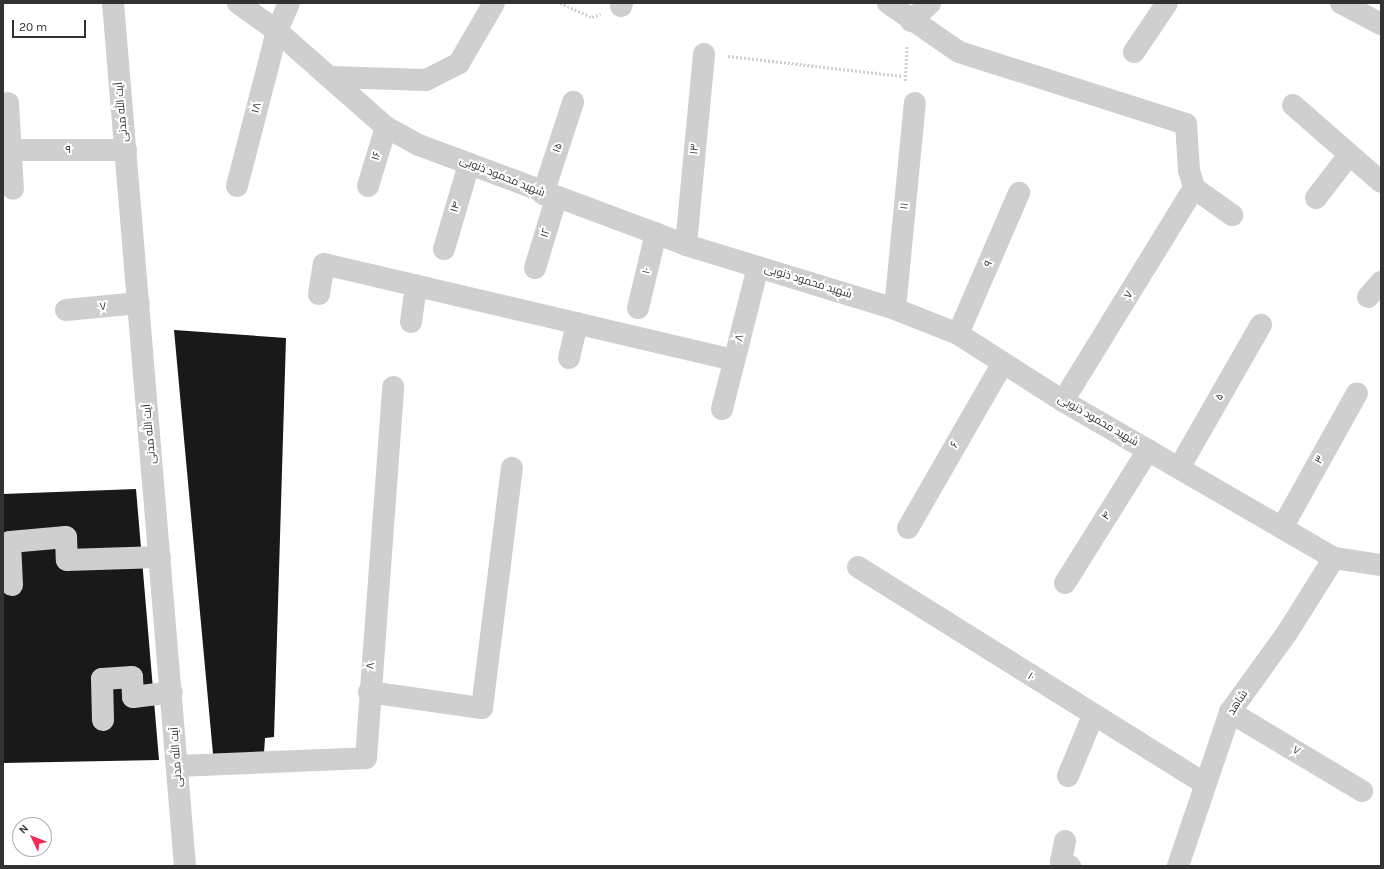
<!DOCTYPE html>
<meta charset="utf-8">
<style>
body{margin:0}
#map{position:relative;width:1384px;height:869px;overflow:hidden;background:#fff;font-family:Karla,Cairo,sans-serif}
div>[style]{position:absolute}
.building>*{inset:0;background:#191919}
.path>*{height:2.5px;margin-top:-1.25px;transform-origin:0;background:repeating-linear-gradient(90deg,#cfcfcf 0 2px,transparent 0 4px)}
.minor>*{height:22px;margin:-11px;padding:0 11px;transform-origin:11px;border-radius:11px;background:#cfcfcf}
span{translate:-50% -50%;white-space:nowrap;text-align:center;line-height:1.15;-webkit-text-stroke:4px #fff;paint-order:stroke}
.street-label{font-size:11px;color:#323232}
.frame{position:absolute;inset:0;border:4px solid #323232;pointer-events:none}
.north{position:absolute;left:12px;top:817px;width:40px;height:40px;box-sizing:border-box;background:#fff;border:1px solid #adadad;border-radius:50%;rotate:313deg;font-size:11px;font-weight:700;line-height:16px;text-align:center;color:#323232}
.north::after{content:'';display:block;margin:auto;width:14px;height:18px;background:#f42957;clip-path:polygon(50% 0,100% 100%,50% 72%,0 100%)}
.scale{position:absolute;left:12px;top:20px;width:74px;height:18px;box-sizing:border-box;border:2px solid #323232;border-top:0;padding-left:5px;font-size:12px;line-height:14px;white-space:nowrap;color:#323232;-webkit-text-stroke:3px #fff;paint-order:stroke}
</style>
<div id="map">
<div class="building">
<div style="clip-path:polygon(174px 330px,286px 338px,274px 737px,265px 738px,264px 753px,213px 754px)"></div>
<div style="clip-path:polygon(136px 489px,159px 760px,3px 763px,3px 494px)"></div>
</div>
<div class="path">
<div style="left:560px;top:3px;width:35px;rotate:24deg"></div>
<div style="left:592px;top:17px;width:9px;rotate:-21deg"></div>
<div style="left:728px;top:56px;width:176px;rotate:6.5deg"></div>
<div style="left:905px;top:81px;width:36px;rotate:-87deg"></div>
</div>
<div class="minor">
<div style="left:113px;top:3px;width:866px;rotate:85.23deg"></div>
<div style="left:238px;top:3px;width:48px;rotate:35.7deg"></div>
<div style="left:277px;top:31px;width:145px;rotate:41.4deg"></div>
<div style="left:386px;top:127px;width:38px;rotate:29deg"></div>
<div style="left:419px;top:145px;width:285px;rotate:20.5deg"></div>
<div style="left:686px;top:245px;width:219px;rotate:17deg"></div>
<div style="left:895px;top:309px;width:68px;rotate:21.6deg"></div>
<div style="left:958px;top:334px;width:125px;rotate:32.5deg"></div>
<div style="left:1063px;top:401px;width:313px;rotate:30.1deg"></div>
<div style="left:1334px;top:558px;width:48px;rotate:8.5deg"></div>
<div style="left:888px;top:3px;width:86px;rotate:34.6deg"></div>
<div style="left:959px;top:52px;width:238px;rotate:17.6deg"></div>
<div style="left:1186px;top:124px;width:46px;rotate:86.3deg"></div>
<div style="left:1189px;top:170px;width:19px;rotate:74deg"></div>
<div style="left:1194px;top:188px;width:47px;rotate:35.4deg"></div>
<div style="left:1341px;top:3px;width:45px;rotate:27.7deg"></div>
<div style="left:621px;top:6px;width:3px;rotate:-72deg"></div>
<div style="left:911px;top:21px;width:26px;rotate:-43deg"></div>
<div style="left:1134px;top:52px;width:59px;rotate:-56deg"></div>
<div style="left:331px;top:77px;width:95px;rotate:1.8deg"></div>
<div style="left:426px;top:80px;width:37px;rotate:-27deg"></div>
<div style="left:459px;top:63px;width:69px;rotate:-59.7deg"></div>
<div style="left:8px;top:103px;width:86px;rotate:86.7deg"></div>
<div style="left:1293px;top:105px;width:117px;rotate:41.2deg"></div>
<div style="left:10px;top:150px;width:116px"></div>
<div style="left:237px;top:186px;width:160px;rotate:-75.5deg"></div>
<div style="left:277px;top:31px;width:30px;rotate:-67deg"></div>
<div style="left:368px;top:186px;width:62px;rotate:-73deg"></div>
<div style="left:543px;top:194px;width:97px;rotate:-71.9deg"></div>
<div style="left:1316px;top:198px;width:54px;rotate:-52.5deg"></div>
<div style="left:686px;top:245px;width:192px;rotate:-84.6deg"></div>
<div style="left:444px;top:249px;width:89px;rotate:-73.6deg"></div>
<div style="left:535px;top:268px;width:72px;rotate:-73.1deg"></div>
<div style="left:319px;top:294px;width:30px;rotate:-81deg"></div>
<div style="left:324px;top:264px;width:421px;rotate:13.2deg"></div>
<div style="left:1368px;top:297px;width:20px;rotate:-49deg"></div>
<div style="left:638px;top:308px;width:77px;rotate:-76.5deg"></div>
<div style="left:895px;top:309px;width:207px;rotate:-84.5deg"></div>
<div style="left:66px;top:310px;width:73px;rotate:-5.5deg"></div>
<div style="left:411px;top:322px;width:37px;rotate:-82deg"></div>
<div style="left:958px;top:334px;width:154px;rotate:-66.6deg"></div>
<div style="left:569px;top:358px;width:36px;rotate:-77deg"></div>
<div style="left:1063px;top:401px;width:250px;rotate:-58.4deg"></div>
<div style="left:722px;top:409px;width:146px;rotate:-75.8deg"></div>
<div style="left:1179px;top:468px;width:165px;rotate:-60.2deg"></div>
<div style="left:908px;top:528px;width:190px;rotate:-60.1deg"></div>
<div style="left:1282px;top:528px;width:154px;rotate:-60.9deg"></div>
<div style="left:858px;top:567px;width:409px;rotate:32deg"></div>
<div style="left:1065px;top:583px;width:157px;rotate:-58deg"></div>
<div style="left:12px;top:585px;width:43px;rotate:-92.7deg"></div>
<div style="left:10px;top:542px;width:56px;rotate:-5.1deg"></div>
<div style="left:66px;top:537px;width:23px;rotate:88deg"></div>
<div style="left:67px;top:560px;width:93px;rotate:-1.8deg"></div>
<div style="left:369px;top:692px;width:114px;rotate:8.1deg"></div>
<div style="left:482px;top:708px;width:242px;rotate:-82.9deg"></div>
<div style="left:1230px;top:712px;width:154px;rotate:30.9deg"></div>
<div style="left:103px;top:720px;width:41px;rotate:-91.4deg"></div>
<div style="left:102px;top:679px;width:30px;rotate:-4deg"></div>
<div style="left:132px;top:677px;width:20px;rotate:87deg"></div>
<div style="left:133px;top:697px;width:39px;rotate:-7deg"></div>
<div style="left:178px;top:766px;width:188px;rotate:-2.4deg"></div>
<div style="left:366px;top:758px;width:372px;rotate:-85.8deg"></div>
<div style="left:1068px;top:776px;width:65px;rotate:-67.4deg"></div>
<div style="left:1065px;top:841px;width:21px;rotate:101deg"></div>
<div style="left:1061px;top:862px;width:10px;rotate:24deg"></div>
<div style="left:1178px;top:866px;width:163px;rotate:-71.3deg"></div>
<div style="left:1230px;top:712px;width:97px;rotate:-54.2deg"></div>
<div style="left:1287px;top:633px;width:89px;rotate:-57.9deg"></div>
</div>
<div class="street-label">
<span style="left:257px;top:108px;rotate:-75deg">۱۸</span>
<span style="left:122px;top:112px;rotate:-95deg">آیت الله مدنی</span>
<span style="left:558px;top:148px;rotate:-72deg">۱۵</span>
<span style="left:695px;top:149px;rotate:-85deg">۱۳</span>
<span style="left:68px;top:150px">۹</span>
<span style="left:377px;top:156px;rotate:-73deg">۱۶</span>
<span style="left:502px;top:177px;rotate:22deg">شهید محمود ذنوبی</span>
<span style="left:905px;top:206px;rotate:-85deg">۱۱</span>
<span style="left:456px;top:207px;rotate:-73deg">۱۴</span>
<span style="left:546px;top:233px;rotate:-73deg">۱۲</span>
<span style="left:989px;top:264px;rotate:-66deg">۹</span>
<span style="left:647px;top:271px;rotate:-77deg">۱۰</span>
<span style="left:808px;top:282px;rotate:17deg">شهید محمود ذنوبی</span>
<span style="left:1129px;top:295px;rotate:-59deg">۷</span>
<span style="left:103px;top:307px;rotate:-5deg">۷</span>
<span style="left:740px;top:338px;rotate:-76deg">۸</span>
<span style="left:1220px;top:397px;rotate:-60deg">۵</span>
<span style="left:1098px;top:421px;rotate:30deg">شهید محمود ذنوبی</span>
<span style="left:150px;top:434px;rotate:-95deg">آیت الله مدنی</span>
<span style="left:955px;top:445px;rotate:-60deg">۶</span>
<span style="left:1320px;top:460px;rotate:-61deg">۳</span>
<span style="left:1107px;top:516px;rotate:-58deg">۴</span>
<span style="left:371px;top:666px;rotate:-86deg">۸</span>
<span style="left:1031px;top:677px;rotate:32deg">۱۰</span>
<span style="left:1238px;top:703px;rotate:-57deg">شاهد</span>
<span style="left:1296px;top:751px;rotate:31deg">۷</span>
<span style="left:177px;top:757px;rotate:-94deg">آیت الله مدنی</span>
</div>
<div class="frame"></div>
<div class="north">N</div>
<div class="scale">20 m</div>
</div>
